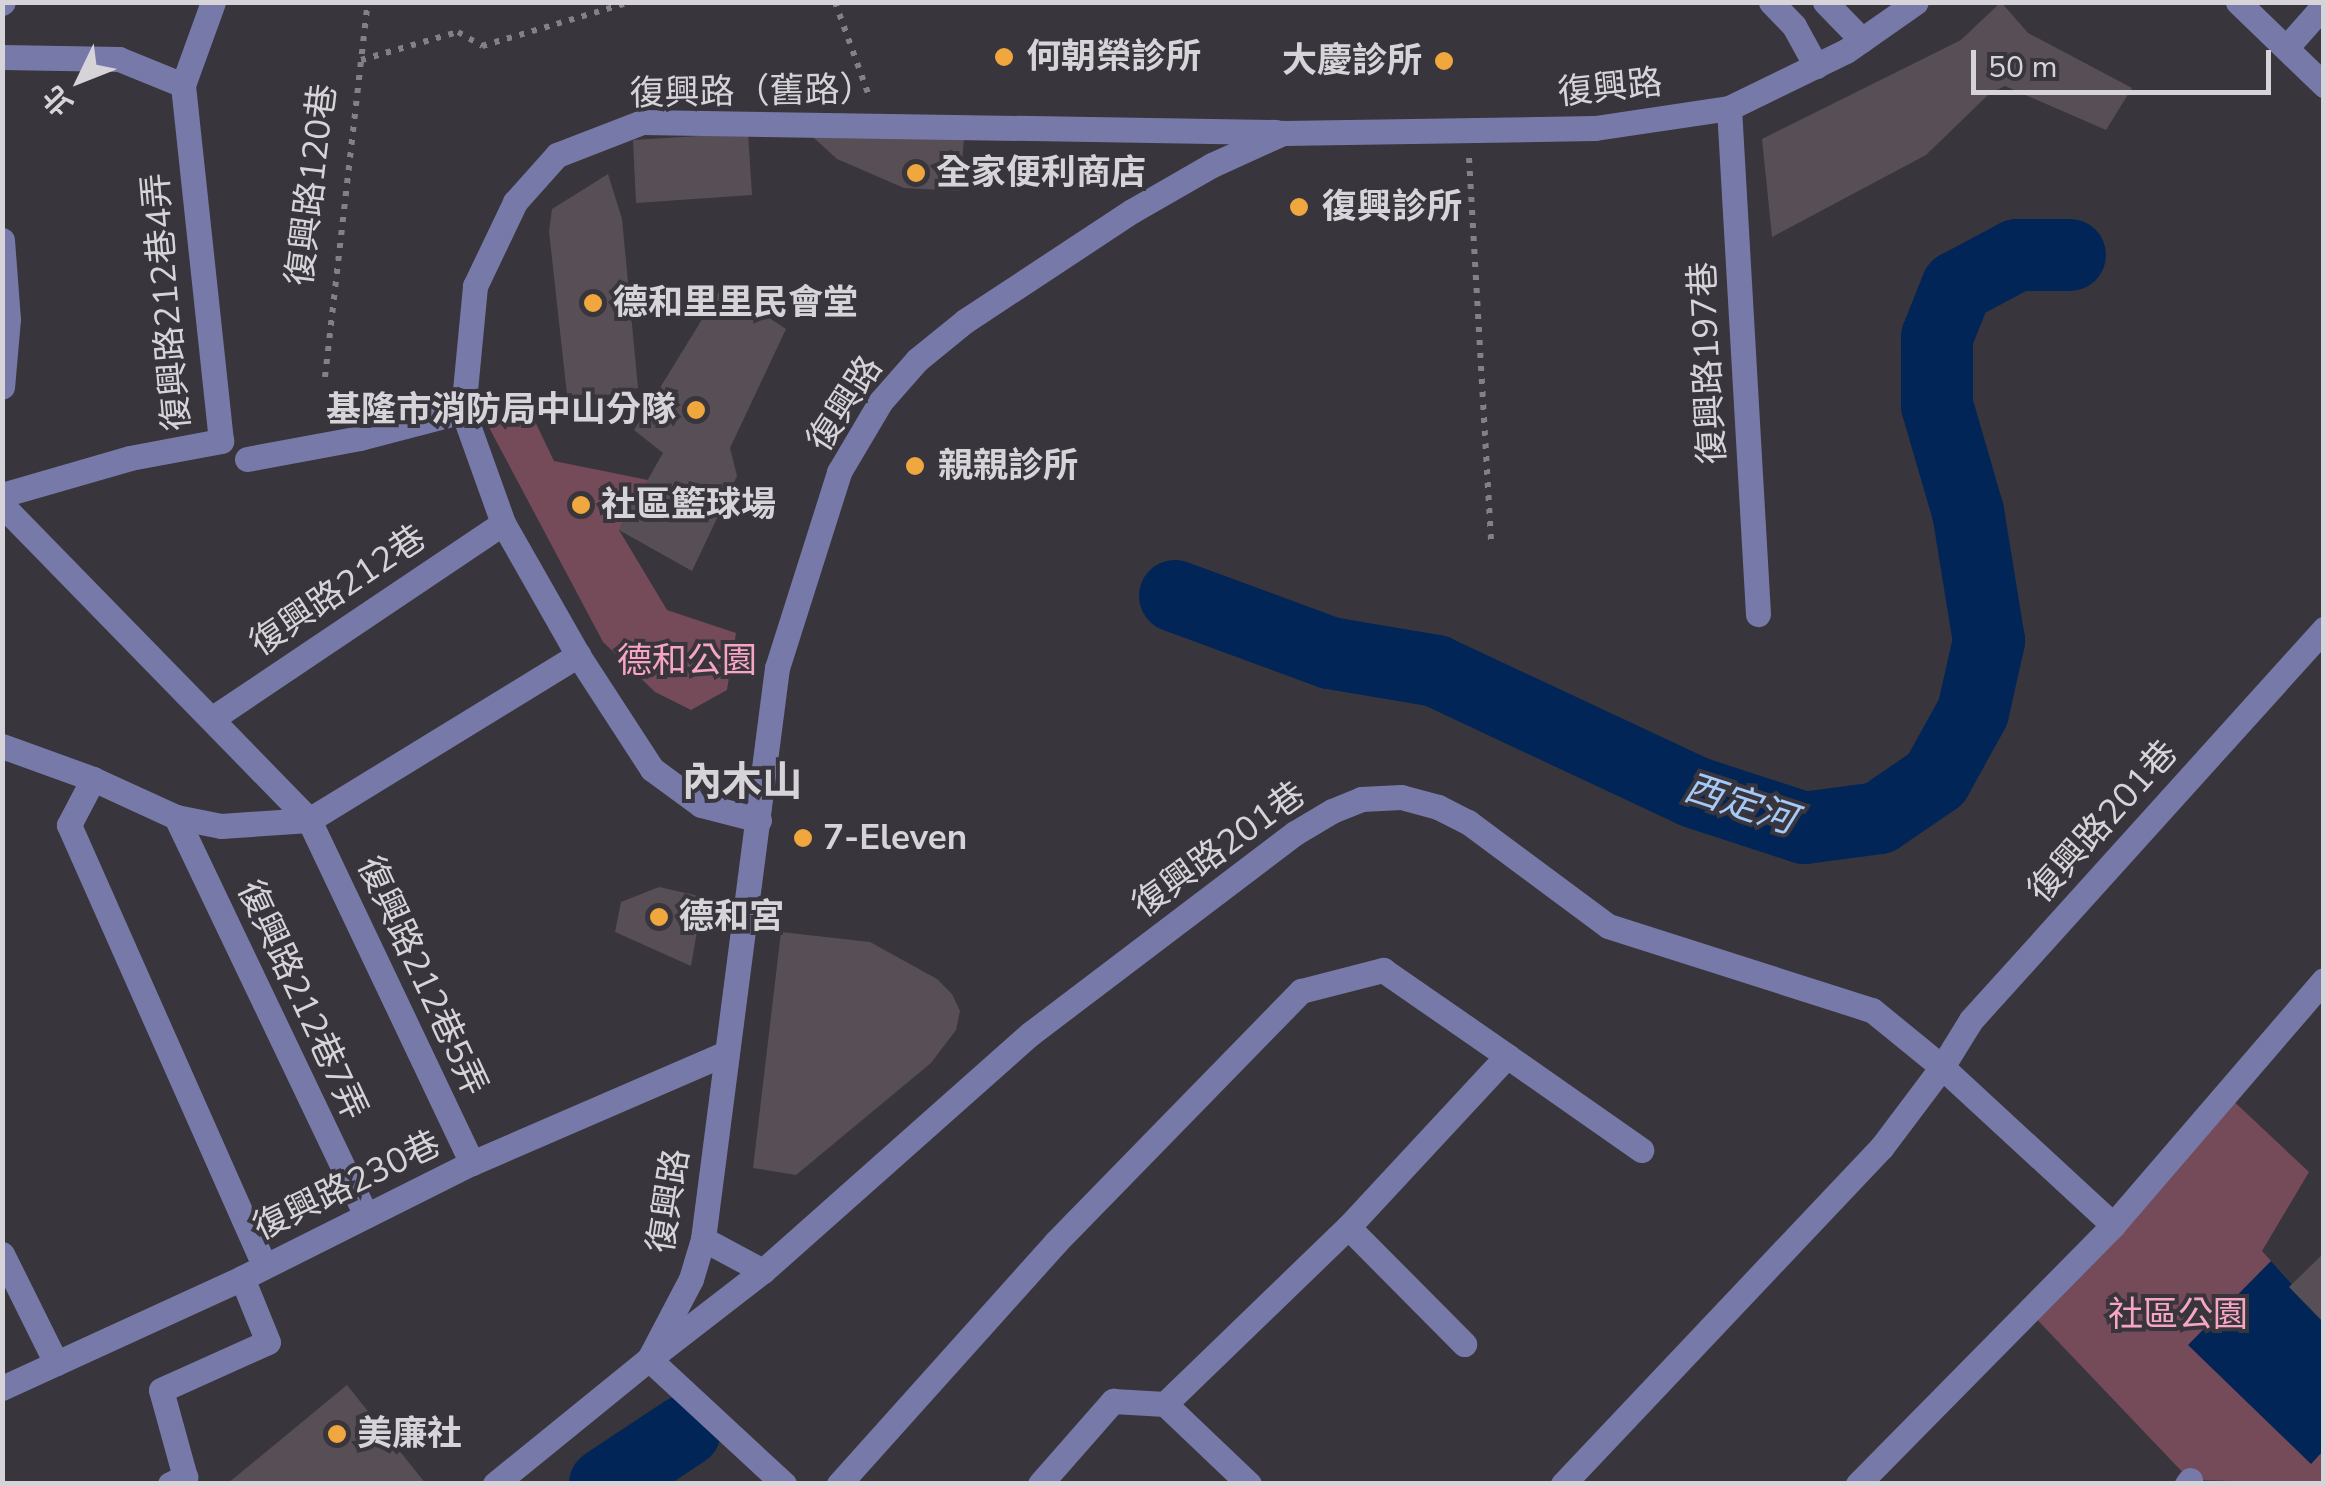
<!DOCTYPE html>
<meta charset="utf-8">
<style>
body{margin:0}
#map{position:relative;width:2326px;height:1486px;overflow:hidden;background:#38353c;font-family:"Nunito Sans","Noto Sans TC",sans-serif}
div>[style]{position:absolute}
.green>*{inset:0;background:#754a59}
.water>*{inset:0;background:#002556}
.river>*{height:72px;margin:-36px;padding:0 36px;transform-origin:36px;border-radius:36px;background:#002556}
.building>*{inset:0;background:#574f55}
.path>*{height:6px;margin-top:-3px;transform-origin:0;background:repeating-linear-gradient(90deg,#838086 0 5px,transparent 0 13px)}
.minor>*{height:25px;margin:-12.5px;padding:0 12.5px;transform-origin:12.5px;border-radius:12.5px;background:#777aa9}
.dots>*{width:28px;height:28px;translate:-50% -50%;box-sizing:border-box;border:5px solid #38353c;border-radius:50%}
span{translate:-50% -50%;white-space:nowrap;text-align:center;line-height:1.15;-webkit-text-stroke:8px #38353c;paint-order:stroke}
.poi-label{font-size:35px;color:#d6d4d9;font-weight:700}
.left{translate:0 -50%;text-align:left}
.right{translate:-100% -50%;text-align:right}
.street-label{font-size:35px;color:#d6d4d9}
.park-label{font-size:35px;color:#f7a5c2}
.water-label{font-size:38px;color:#a4c8f7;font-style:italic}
.quarter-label{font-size:40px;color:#d6d4d9;font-weight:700}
.frame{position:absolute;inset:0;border:5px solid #d6d4d9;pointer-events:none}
.north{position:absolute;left:30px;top:30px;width:100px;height:100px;-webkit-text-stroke:8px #38353c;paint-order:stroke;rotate:227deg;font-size:28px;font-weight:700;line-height:40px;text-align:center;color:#d6d4d9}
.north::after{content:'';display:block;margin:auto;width:35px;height:45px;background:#d6d4d9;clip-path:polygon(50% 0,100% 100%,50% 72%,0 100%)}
.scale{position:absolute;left:1971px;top:50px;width:300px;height:45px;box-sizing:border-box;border:5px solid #d6d4d9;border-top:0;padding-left:12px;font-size:30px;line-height:35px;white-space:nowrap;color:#d6d4d9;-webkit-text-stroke:8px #38353c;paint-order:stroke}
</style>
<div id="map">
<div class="green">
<div style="clip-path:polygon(529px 409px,554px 461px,648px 480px,619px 530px,667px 610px,736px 633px,727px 690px,691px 710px,655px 692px,603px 642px,484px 418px)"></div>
<div style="clip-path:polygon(2226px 1094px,2309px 1172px,2262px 1251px,2323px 1318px,2323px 1483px,2190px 1480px,2029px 1311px)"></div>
</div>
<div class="water">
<div style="clip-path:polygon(2271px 1261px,2323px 1318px,2323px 1451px,2311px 1464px,2188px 1345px)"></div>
</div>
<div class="river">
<div style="left:1175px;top:596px;width:165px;rotate:20.2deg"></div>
<div style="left:1330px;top:653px;width:108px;rotate:9.6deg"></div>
<div style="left:1436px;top:671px;width:285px;rotate:25.1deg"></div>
<div style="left:1694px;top:792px;width:116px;rotate:18.1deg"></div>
<div style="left:1804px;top:828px;width:76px;rotate:-7.6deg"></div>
<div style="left:1879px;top:818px;width:69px;rotate:-34.4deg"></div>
<div style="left:1936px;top:779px;width:77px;rotate:-61.1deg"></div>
<div style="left:1973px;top:712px;width:73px;rotate:-77.3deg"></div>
<div style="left:1989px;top:641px;width:131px;rotate:-99.2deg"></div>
<div style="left:1968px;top:512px;width:111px;rotate:-106.2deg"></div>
<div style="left:1937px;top:405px;width:68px;rotate:-90deg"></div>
<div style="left:1937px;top:337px;width:54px;rotate:-68.2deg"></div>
<div style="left:1957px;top:287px;width:68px;rotate:-28.1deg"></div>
<div style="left:2017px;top:255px;width:53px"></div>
<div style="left:605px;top:1484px;width:96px;rotate:-33.5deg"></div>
</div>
<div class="building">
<div style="clip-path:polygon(2001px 2px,2028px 33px,2132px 88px,2106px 130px,2005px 86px,1989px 94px,1926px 155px,1772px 237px,1762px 139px,1961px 40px)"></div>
<div style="clip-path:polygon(804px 129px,964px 137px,960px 191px,904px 188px,837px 159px)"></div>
<div style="clip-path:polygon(748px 133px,752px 195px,636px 203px,633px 140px)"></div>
<div style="clip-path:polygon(608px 174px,622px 219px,638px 388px,568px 404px,549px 231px,552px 209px)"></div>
<div style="clip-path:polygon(722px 287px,786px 329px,730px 448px,737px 476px,692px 571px,619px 530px,663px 453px,634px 430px)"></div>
<div style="clip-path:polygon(659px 887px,703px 897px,691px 966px,615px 932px,621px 902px)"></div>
<div style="clip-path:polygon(781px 932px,870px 942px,937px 979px,952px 994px,960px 1011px,956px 1030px,931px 1063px,796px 1175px,753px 1168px)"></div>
<div style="clip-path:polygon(2324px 1253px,2324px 1323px,2289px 1287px)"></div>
<div style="clip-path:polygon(347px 1385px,426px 1484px,227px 1484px)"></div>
</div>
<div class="path">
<div style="left:835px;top:2px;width:97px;rotate:70.1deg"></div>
<div style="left:361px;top:60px;width:101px;rotate:-16.1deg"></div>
<div style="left:458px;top:32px;width:28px;rotate:30deg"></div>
<div style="left:482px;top:46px;width:155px;rotate:-16.5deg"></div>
<div style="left:1469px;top:158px;width:386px;rotate:86.7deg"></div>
<div style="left:325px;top:377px;width:377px;rotate:-83.5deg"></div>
</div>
<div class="minor">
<div style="left:1771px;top:2px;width:33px;rotate:46deg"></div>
<div style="left:1794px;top:26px;width:46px;rotate:61.2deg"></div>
<div style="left:1825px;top:2px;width:53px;rotate:45.8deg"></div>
<div style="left:2238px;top:2px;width:120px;rotate:44deg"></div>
<div style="left:2px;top:3px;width:1px;rotate:-45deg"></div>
<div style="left:2286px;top:48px;width:57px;rotate:-48.5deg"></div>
<div style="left:2px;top:57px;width:117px;rotate:1deg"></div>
<div style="left:119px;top:59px;width:69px;rotate:22.1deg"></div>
<div style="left:1729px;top:108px;width:507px;rotate:86.72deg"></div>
<div style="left:2px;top:240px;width:79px;rotate:85.7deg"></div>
<div style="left:8px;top:319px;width:68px;rotate:95deg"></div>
<div style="left:247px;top:459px;width:115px;rotate:-10.5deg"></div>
<div style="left:360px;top:438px;width:106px;rotate:-14.7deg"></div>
<div style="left:2px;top:495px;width:133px;rotate:-16.1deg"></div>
<div style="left:130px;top:458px;width:93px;rotate:-10.6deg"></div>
<div style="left:221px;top:441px;width:358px;rotate:-96.1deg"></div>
<div style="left:183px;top:85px;width:88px;rotate:-70.1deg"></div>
<div style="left:2px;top:505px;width:440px;rotate:45.7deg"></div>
<div style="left:309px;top:820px;width:380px;rotate:64.6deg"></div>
<div style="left:213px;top:718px;width:349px;rotate:-33.9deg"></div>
<div style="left:2px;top:746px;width:97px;rotate:19.9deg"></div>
<div style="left:93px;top:779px;width:91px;rotate:24.6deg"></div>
<div style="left:176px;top:817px;width:46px;rotate:11.3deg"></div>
<div style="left:221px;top:826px;width:88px;rotate:-3.9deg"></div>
<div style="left:309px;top:820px;width:316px;rotate:-31.5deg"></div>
<div style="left:93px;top:779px;width:52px;rotate:117.6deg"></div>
<div style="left:69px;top:825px;width:482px;rotate:66.1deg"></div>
<div style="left:176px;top:817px;width:440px;rotate:64.5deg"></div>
<div style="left:759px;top:820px;width:60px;rotate:-165.5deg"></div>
<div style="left:701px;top:805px;width:61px;rotate:-143.7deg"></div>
<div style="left:652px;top:769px;width:136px;rotate:-123deg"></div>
<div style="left:578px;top:655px;width:152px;rotate:-119.6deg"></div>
<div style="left:503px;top:523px;width:119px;rotate:-109.7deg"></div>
<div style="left:463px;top:411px;width:126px;rotate:-84.5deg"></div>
<div style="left:475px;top:286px;width:93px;rotate:-64.5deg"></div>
<div style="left:515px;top:202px;width:63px;rotate:-48.2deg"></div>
<div style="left:557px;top:155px;width:91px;rotate:-21.2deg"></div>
<div style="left:642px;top:122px;width:634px;rotate:0.9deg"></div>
<div style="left:1507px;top:1056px;width:164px;rotate:35deg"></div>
<div style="left:1348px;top:1227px;width:165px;rotate:45.2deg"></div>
<div style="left:703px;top:1239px;width:68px;rotate:28.1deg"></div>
<div style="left:2px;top:1254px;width:122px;rotate:63.6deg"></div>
<div style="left:2px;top:1388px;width:264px;rotate:-24.6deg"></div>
<div style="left:242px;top:1278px;width:257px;rotate:-26.6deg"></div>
<div style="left:472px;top:1163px;width:277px;rotate:-23.4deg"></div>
<div style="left:170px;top:1484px;width:17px;rotate:-25deg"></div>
<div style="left:185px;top:1477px;width:90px;rotate:-105.4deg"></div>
<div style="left:161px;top:1390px;width:117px;rotate:-24.2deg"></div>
<div style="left:268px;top:1342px;width:69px;rotate:-112.1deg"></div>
<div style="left:495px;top:1484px;width:198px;rotate:-39.1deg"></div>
<div style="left:649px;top:1359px;width:90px;rotate:-62.3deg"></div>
<div style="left:691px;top:1279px;width:42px;rotate:-73.3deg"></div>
<div style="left:703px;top:1239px;width:576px;rotate:-82.62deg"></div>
<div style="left:777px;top:668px;width:206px;rotate:-72.4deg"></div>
<div style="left:839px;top:472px;width:82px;rotate:-59.4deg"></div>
<div style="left:881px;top:401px;width:55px;rotate:-48.7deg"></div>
<div style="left:917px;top:360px;width:62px;rotate:-39.1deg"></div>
<div style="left:965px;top:321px;width:200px;rotate:-33.4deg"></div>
<div style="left:1132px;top:211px;width:92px;rotate:-29.9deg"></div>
<div style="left:1212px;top:165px;width:78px;rotate:-24.3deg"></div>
<div style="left:1283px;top:133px;width:312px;rotate:-0.9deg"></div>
<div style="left:1595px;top:128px;width:135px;rotate:-8.5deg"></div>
<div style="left:1729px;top:108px;width:130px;rotate:-26deg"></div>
<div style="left:1846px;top:51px;width:85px;rotate:-35deg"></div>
<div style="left:784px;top:1484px;width:184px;rotate:-137.2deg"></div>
<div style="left:649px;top:1359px;width:144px;rotate:-37.7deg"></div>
<div style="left:763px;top:1271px;width:357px;rotate:-41.6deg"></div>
<div style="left:1030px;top:1034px;width:333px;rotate:-37.2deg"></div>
<div style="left:1295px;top:833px;width:43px;rotate:-30.7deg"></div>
<div style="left:1332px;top:811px;width:31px;rotate:-22deg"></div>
<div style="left:1361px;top:799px;width:40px;rotate:-2.9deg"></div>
<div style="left:1401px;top:797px;width:38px;rotate:15deg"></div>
<div style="left:1438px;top:807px;width:34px;rotate:27deg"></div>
<div style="left:1468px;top:822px;width:174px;rotate:36.6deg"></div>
<div style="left:1608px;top:926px;width:277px;rotate:17.7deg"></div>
<div style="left:1872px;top:1010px;width:90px;rotate:39.2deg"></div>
<div style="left:1942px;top:1067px;width:55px;rotate:-58.3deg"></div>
<div style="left:1971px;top:1020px;width:527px;rotate:-47.92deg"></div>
<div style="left:839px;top:1484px;width:325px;rotate:-48.1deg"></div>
<div style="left:1056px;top:1242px;width:351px;rotate:-45.7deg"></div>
<div style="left:1301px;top:991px;width:85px;rotate:-14.4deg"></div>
<div style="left:1383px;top:970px;width:151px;rotate:34.7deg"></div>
<div style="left:1507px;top:1056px;width:233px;rotate:132.9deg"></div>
<div style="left:1348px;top:1227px;width:255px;rotate:136deg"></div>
<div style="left:1040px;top:1484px;width:111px;rotate:-48.7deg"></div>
<div style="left:1113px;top:1401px;width:52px;rotate:3.3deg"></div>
<div style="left:1165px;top:1404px;width:116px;rotate:43.6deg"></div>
<div style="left:1563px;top:1484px;width:463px;rotate:-46.6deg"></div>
<div style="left:1881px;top:1148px;width:101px;rotate:-53deg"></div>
<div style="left:1942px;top:1067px;width:233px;rotate:42.7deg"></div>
<div style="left:1858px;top:1484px;width:363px;rotate:-45.4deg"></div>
<div style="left:2113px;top:1225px;width:323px;rotate:-49.3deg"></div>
<div style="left:2187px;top:1484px;width:5px;rotate:-53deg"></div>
</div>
<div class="dots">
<div style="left:1004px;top:57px;background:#efa73e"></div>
<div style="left:1444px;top:61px;background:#efa73e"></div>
<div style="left:916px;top:173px;background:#efa73e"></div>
<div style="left:1299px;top:207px;background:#efa73e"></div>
<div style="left:593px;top:303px;background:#efa73e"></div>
<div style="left:696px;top:410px;background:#efa73e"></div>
<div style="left:915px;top:466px;background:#efa73e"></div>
<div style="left:581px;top:505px;background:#efa73e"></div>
<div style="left:803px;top:838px;background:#efa73e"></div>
<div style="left:659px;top:917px;background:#efa73e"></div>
<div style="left:337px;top:1434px;background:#efa73e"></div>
</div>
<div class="poi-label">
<span class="left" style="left:1026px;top:57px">何朝榮診所</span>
<span class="right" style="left:1422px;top:61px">大慶診所</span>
<span class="left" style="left:936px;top:173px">全家便利商店</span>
<span class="left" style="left:1322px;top:207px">復興診所</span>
<span class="left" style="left:613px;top:303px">德和里里民會堂</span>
<span class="right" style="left:676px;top:410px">基隆市消防局中山分隊</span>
<span class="left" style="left:938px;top:466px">親親診所</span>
<span class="left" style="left:601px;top:505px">社區籃球場</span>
<span class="left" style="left:823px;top:838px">7-Eleven</span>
<span class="left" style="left:679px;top:917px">德和宮</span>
<span class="left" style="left:357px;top:1434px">美廉社</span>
</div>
<div class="street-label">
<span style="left:1610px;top:88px;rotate:-6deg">復興路</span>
<span style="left:752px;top:92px;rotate:-1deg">復興路（舊路）</span>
<span style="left:312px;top:185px;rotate:-83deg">復興路120巷</span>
<span style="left:167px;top:302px;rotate:-95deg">復興路212巷4弄</span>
<span style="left:1708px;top:363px;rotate:-93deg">復興路197巷</span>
<span style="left:845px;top:404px;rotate:-57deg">復興路</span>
<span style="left:338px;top:591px;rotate:-34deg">復興路212巷</span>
<span style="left:2103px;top:822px;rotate:-48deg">復興路201巷</span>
<span style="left:1219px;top:850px;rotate:-36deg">復興路201巷</span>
<span style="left:422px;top:976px;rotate:65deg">復興路212巷5弄</span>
<span style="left:302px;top:1000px;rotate:65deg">復興路212巷7弄</span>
<span style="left:347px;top:1186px;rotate:-26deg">復興路230巷</span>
<span style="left:669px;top:1201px;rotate:-81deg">復興路</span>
</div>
<div class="park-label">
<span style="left:687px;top:661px">德和公園</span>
<span style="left:2178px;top:1315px">社區公園</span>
</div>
<div class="water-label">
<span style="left:1740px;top:804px;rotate:18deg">西定河</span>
</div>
<div class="quarter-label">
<span style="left:742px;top:782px">內木山</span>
</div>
<div class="frame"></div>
<div class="north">北</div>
<div class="scale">50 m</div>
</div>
